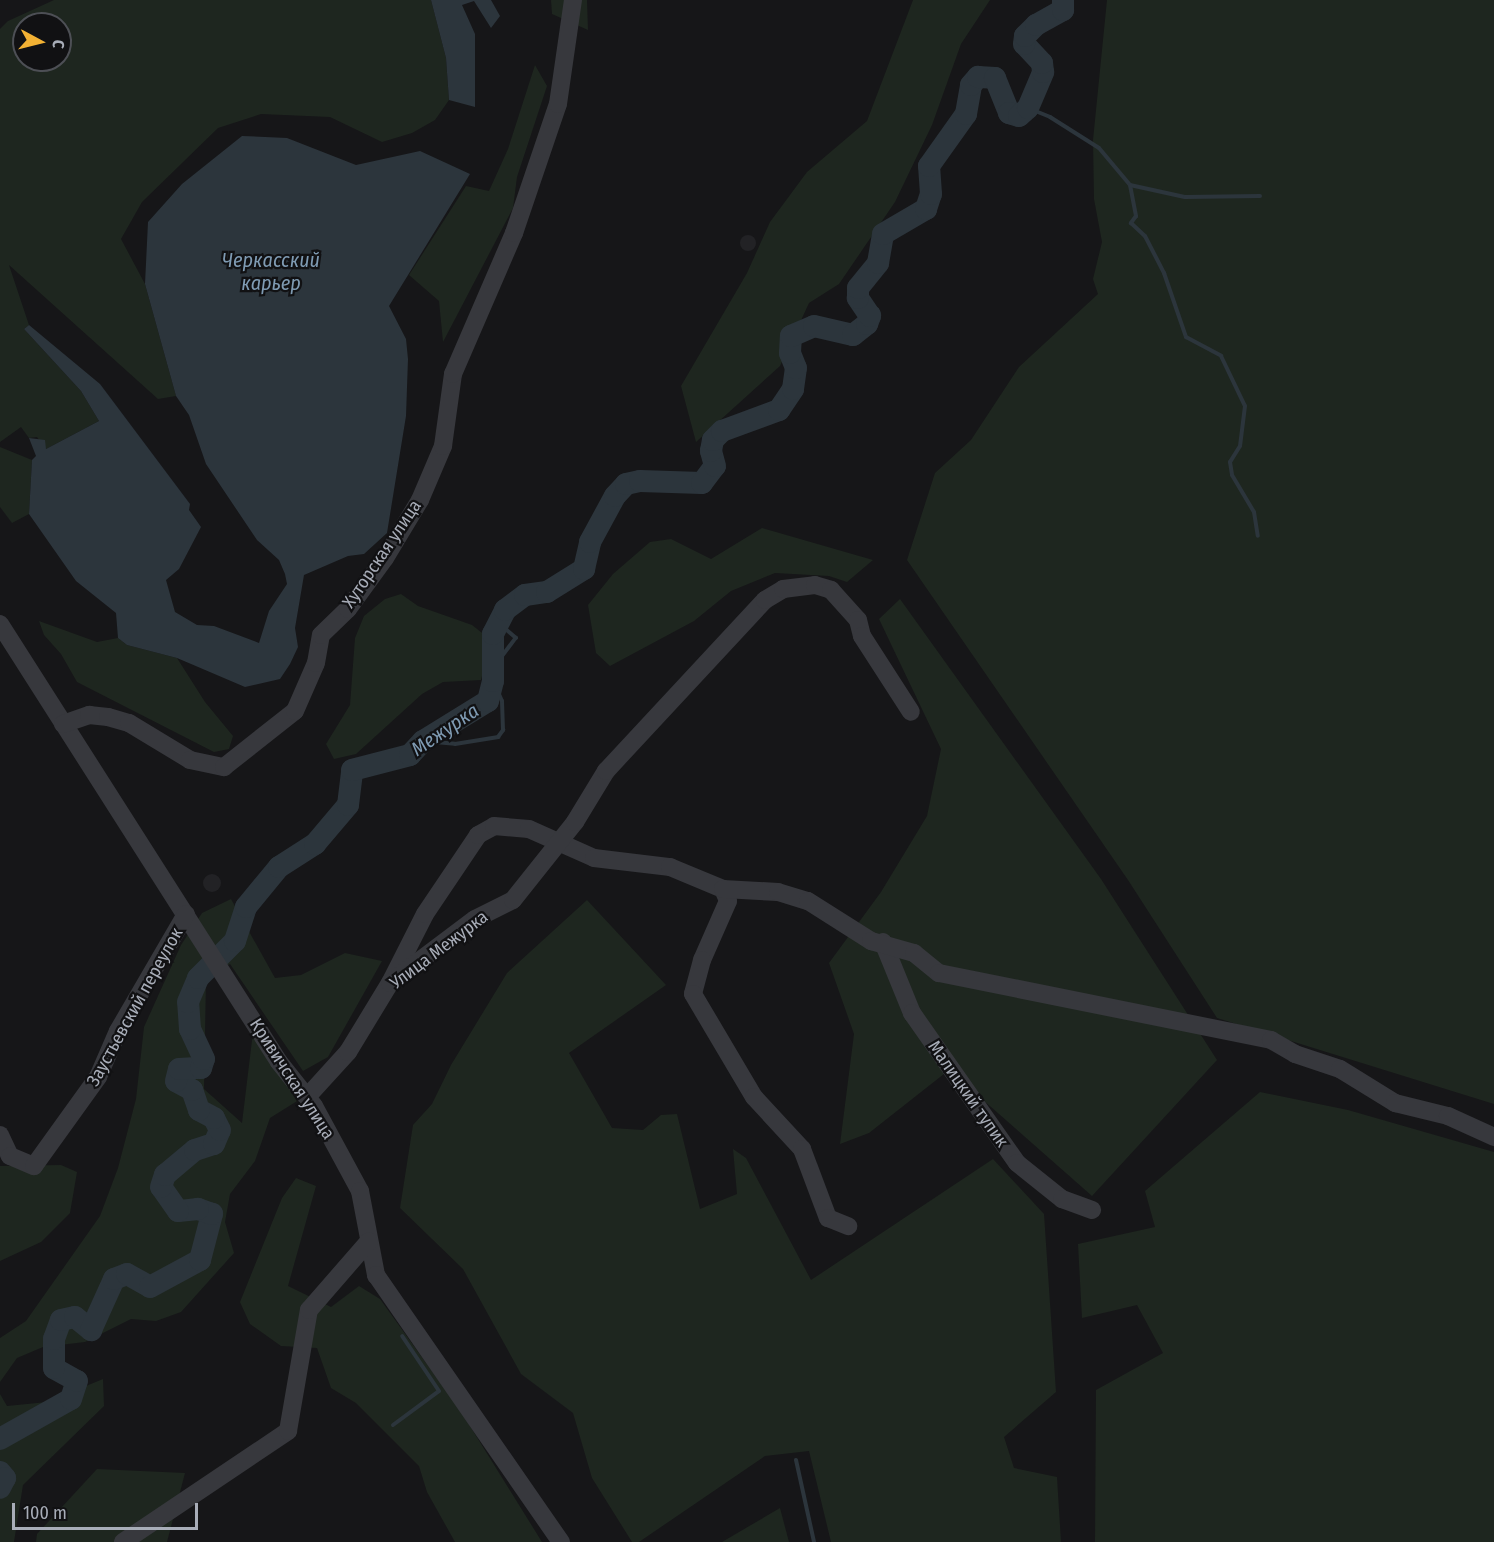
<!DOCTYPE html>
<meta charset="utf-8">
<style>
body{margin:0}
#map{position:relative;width:1494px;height:1542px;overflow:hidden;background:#161618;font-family:"Fira Sans Condensed",sans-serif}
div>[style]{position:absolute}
.built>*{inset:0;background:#222225}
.round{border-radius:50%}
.green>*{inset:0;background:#1e261f}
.water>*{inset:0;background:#2c353c}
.stream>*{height:4px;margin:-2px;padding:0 2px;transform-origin:2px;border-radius:2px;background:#2c353c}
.river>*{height:22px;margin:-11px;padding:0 11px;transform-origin:11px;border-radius:11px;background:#2c353c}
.minor>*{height:18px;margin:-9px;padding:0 9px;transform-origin:9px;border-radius:9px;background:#37383d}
span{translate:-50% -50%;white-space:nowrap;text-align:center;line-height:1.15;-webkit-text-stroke:4.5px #111113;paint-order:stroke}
.street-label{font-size:18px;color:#a8adb8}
.water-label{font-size:20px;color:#7f9bb3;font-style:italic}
.north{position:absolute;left:12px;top:12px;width:60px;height:60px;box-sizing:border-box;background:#111113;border:2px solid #4d4f55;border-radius:50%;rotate:97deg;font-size:16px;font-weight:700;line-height:24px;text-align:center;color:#a8adb8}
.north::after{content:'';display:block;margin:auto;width:21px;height:27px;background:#f2b134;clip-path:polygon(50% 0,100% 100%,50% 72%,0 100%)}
.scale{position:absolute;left:12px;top:1503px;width:186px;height:27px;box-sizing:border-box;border:3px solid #a8adb8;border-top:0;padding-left:8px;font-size:18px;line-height:21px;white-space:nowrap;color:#a8adb8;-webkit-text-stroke:4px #111113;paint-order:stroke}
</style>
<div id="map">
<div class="built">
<div class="round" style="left:740px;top:235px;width:16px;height:16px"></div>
<div class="round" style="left:203px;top:874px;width:18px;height:18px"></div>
</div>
<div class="green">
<div style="clip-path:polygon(evenodd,54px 0,431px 0,446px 58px,449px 100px,435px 120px,412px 133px,382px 142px,330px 117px,261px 114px,218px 128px,142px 202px,121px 239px,145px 284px,176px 396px,158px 399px,9px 265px,29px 325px,24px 329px,81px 391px,99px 421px,46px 449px,37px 437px,29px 438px,21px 427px,0 442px,0 29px,8px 21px,54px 0,24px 24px,60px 24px,60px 60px,24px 60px,24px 24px)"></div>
<div style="clip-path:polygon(551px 0,587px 0,588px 30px,552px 14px)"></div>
<div style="clip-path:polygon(913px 0,990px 0,961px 44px,932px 125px,895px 202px,839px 284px,809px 303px,780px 366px,696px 442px,681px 386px,747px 273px,770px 222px,807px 172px,867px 121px)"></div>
<div style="clip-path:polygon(1107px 0,1494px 0,1494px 1104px,1217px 1018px,1128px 880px,907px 560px,935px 473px,971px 440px,1019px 367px,1098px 294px,1093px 279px,1102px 242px,1094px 199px,1093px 140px)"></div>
<div style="clip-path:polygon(535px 65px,547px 86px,517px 177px,513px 208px,443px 342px,439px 301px,409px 275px,466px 186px,489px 191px,508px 149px)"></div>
<div style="clip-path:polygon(0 447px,32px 460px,29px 514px,12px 523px,0 507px)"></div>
<div style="clip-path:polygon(762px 528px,873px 560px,847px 582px,829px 576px,775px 573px,731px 591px,694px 621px,610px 666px,596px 653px,588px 605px,613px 574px,650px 542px,671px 539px,711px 559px)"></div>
<div style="clip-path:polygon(401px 594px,418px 606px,472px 625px,491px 640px,481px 680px,443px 682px,422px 694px,356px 754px,334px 759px,326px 744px,350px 705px,355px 638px,364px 616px,385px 599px)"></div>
<div style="clip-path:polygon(900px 599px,1101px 879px,1217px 1060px,1092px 1196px,949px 1070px,869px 1133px,840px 1144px,854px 1034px,829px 963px,881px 892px,927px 816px,941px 749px,879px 619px)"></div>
<div style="clip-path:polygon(39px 621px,97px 642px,118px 638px,127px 645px,177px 658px,205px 702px,233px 736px,229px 749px,214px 752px,77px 682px,61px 654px,44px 635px)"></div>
<div style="clip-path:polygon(231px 899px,275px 978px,301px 975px,345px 953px,382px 961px,328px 1057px,303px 1071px,230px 964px,206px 980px,204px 1089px,242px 1123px,253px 1032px,302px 1098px,270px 1118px,255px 1161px,230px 1194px,225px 1222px,234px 1253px,181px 1312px,156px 1321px,131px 1319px,85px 1342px,43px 1347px,17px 1358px,0 1382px,0 1338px,26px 1321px,100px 1216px,118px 1168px,136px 1099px,144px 1027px,181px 945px,202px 913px)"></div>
<div style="clip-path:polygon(587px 900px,666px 985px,569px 1053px,612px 1128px,643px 1130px,661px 1115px,677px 1114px,700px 1209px,737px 1194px,733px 1149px,746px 1158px,811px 1280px,993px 1159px,1044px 1214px,1056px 1392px,1004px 1437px,1014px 1468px,1057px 1477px,1061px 1542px,831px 1542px,809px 1451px,765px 1456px,639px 1542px,632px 1542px,592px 1478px,573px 1413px,521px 1374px,463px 1269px,400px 1208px,413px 1125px,432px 1104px,451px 1065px,507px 973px)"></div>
<div style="clip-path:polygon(1260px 1092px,1348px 1110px,1494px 1152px,1494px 1542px,1095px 1542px,1096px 1390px,1163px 1353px,1137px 1305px,1082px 1318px,1078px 1244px,1155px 1227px,1145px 1191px)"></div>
<div style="clip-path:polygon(61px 1165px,77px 1172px,70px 1213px,41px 1242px,0 1261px,0 1166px)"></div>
<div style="clip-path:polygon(296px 1178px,316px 1186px,288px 1286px,331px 1307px,359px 1286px,380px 1299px,460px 1410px,542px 1542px,455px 1542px,427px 1492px,419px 1466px,356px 1403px,331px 1388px,317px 1348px,281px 1346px,250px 1324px,240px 1302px,282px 1198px)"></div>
<div style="clip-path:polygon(103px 1379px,104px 1406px,23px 1485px,14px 1542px,0 1542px,0 1394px,7px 1406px,47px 1402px)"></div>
<div style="clip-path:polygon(97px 1469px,185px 1473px,167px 1542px,36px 1542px,37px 1534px)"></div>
<div style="clip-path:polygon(780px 1508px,789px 1542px,722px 1542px)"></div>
</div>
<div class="water">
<div style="clip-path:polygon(431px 0,491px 0,500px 16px,491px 28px,474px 1px,462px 5px,475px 34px,475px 107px,449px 100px,446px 58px)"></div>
<div style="clip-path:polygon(242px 136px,287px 138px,356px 165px,420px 151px,470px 174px,389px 306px,406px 339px,408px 359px,406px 416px,387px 533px,364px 554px,348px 556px,304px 575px,295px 628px,298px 647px,290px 664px,280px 679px,245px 687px,177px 658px,127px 645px,118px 638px,116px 613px,76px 581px,29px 514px,32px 460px,36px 456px,29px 438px,45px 440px,46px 449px,99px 421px,81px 391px,24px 329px,29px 325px,100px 384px,190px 504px,189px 510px,201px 527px,179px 569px,166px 580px,175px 612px,197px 625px,214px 626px,259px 643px,269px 611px,287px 584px,285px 574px,279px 560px,257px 540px,206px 464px,189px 415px,176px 396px,145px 284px,148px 222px,182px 184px)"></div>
</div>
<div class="stream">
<div style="left:1028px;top:108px;width:24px;rotate:22deg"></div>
<div style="left:1050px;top:117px;width:58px;rotate:32.3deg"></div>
<div style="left:1099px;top:148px;width:48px;rotate:50deg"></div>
<div style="left:1130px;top:185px;width:32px;rotate:79deg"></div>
<div style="left:1136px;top:216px;width:9px;rotate:126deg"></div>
<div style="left:1131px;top:223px;width:19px;rotate:43deg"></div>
<div style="left:1145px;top:236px;width:42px;rotate:62.8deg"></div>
<div style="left:1164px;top:273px;width:68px;rotate:71deg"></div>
<div style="left:1186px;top:337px;width:40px;rotate:28deg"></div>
<div style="left:1221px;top:356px;width:55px;rotate:64.4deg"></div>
<div style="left:1245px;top:406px;width:40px;rotate:97.1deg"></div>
<div style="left:1240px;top:446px;width:19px;rotate:122deg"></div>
<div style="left:1230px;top:462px;width:13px;rotate:81deg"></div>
<div style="left:1232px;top:475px;width:43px;rotate:59.3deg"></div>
<div style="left:1254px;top:512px;width:24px;rotate:81deg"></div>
<div style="left:1130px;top:185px;width:56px;rotate:12.3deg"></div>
<div style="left:1185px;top:197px;width:75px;rotate:-0.8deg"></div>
<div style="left:493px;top:668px;width:38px;rotate:-53deg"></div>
<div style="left:516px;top:638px;width:23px;rotate:-139deg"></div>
<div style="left:423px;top:741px;width:32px;rotate:5deg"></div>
<div style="left:455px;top:744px;width:44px;rotate:-9.2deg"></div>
<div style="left:498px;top:737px;width:9px;rotate:-54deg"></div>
<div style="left:503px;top:730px;width:29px;rotate:-92deg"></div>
<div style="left:502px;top:701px;width:22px;rotate:-114deg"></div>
<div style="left:393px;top:1425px;width:57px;rotate:-36.5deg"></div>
<div style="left:439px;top:1391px;width:66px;rotate:-123.9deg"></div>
<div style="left:796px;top:1460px;width:84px;rotate:77.6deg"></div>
</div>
<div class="river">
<div style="left:0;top:1439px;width:81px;rotate:-29.4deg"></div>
<div style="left:71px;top:1399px;width:19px;rotate:-72deg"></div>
<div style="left:77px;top:1381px;width:26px;rotate:-151deg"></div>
<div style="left:54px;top:1368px;width:29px;rotate:-90deg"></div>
<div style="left:54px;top:1339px;width:20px;rotate:-70deg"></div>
<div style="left:61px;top:1320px;width:14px;rotate:-12deg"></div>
<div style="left:75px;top:1317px;width:21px;rotate:39deg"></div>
<div style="left:91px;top:1330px;width:56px;rotate:-65.7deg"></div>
<div style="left:114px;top:1279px;width:14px;rotate:-21deg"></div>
<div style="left:127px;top:1274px;width:26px;rotate:29deg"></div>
<div style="left:150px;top:1287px;width:57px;rotate:-28.4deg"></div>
<div style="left:200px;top:1260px;width:48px;rotate:-75.4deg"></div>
<div style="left:212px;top:1214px;width:15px;rotate:-160deg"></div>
<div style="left:198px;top:1209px;width:20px;rotate:174deg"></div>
<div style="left:178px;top:1211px;width:29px;rotate:-125deg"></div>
<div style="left:161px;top:1187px;width:13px;rotate:-72deg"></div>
<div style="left:165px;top:1175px;width:39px;rotate:-40deg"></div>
<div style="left:195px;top:1150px;width:20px;rotate:-18deg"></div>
<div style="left:214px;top:1144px;width:15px;rotate:-67deg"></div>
<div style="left:220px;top:1130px;width:13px;rotate:-117deg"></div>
<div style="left:214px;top:1118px;width:17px;rotate:-152deg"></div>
<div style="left:199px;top:1110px;width:21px;rotate:-109deg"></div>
<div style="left:192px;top:1090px;width:18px;rotate:-151deg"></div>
<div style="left:176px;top:1081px;width:12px;rotate:-76deg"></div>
<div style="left:179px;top:1069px;width:22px;rotate:-3deg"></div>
<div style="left:201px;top:1068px;width:9px;rotate:-72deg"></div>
<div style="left:204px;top:1059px;width:33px;rotate:-115deg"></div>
<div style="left:190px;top:1029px;width:27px;rotate:-94deg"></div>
<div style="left:188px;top:1002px;width:26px;rotate:-67deg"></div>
<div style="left:198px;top:978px;width:52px;rotate:-45deg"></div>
<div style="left:235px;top:941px;width:36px;rotate:-72deg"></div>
<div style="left:246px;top:907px;width:52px;rotate:-50.5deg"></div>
<div style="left:279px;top:867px;width:43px;rotate:-32.6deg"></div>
<div style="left:315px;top:844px;width:51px;rotate:-49.8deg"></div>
<div style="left:348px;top:805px;width:35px;rotate:-83deg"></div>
<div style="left:352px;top:770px;width:60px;rotate:-14.5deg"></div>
<div style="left:410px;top:755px;width:19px;rotate:-47deg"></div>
<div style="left:423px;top:741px;width:76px;rotate:-31.6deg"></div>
<div style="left:488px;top:701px;width:21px;rotate:-76deg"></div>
<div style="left:493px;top:681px;width:47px;rotate:-90deg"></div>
<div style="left:493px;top:634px;width:27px;rotate:-63deg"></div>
<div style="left:505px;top:610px;width:25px;rotate:-37deg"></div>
<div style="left:525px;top:595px;width:22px;rotate:-8deg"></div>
<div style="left:547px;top:592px;width:44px;rotate:-31.9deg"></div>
<div style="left:584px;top:569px;width:28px;rotate:-77deg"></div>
<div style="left:590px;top:542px;width:52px;rotate:-61.5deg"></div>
<div style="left:615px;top:496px;width:16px;rotate:-47deg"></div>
<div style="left:626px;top:484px;width:14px;rotate:-12deg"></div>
<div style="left:640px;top:481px;width:62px;rotate:1.8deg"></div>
<div style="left:702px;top:483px;width:21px;rotate:-53deg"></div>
<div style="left:715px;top:466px;width:16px;rotate:-105deg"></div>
<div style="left:711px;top:451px;width:11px;rotate:-80deg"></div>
<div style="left:713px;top:440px;width:13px;rotate:-45deg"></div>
<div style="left:722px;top:431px;width:61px;rotate:-20.2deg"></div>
<div style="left:779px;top:410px;width:25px;rotate:-56deg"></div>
<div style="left:793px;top:389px;width:21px;rotate:-82deg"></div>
<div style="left:796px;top:368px;width:16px;rotate:-112deg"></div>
<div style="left:790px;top:353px;width:17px;rotate:-87deg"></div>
<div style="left:791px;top:336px;width:25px;rotate:-23deg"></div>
<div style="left:814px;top:326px;width:40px;rotate:13deg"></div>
<div style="left:853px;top:335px;width:18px;rotate:-38deg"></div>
<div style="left:867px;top:324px;width:9px;rotate:-69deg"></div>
<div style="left:870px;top:316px;width:22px;rotate:-124deg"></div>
<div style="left:858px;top:298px;width:10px;rotate:-90deg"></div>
<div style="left:858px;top:288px;width:32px;rotate:-51deg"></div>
<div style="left:878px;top:263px;width:29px;rotate:-80deg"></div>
<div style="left:883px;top:234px;width:50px;rotate:-30.2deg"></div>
<div style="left:926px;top:209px;width:16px;rotate:-72deg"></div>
<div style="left:931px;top:194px;width:28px;rotate:-94deg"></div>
<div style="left:929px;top:166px;width:64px;rotate:-54.6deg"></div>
<div style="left:966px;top:114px;width:29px;rotate:-80deg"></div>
<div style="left:971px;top:85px;width:11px;rotate:-49deg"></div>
<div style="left:978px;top:77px;width:17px;rotate:3deg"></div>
<div style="left:995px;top:78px;width:38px;rotate:68deg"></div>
<div style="left:1009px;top:113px;width:10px;rotate:17deg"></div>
<div style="left:1019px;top:116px;width:12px;rotate:-42deg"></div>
<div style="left:1028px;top:108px;width:39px;rotate:-67deg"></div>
<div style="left:1043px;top:72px;width:9px;rotate:-96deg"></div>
<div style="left:1042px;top:63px;width:26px;rotate:-133deg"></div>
<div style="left:1024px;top:44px;width:8px;rotate:-83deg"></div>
<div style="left:1025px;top:36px;width:16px;rotate:-45deg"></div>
<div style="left:1036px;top:25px;width:31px;rotate:-29deg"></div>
<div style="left:1063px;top:10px;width:10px;rotate:-90deg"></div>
<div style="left:0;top:1472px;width:8px;rotate:50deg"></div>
<div style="left:5px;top:1478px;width:11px;rotate:117deg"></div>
</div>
<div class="minor">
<div style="left:0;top:624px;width:519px;rotate:57.5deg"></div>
<div style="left:279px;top:1062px;width:56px;rotate:51.5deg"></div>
<div style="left:314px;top:1106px;width:97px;rotate:61.6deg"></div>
<div style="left:360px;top:1191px;width:86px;rotate:79.2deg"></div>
<div style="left:376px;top:1275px;width:325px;rotate:55.3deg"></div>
<div style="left:63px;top:724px;width:28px;rotate:-19deg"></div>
<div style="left:89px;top:715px;width:19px;rotate:6deg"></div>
<div style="left:108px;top:717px;width:22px;rotate:16deg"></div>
<div style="left:129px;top:723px;width:71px;rotate:31.2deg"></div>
<div style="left:190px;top:760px;width:35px;rotate:12deg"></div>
<div style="left:224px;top:767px;width:90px;rotate:-38.3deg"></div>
<div style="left:295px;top:711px;width:52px;rotate:-66.4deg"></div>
<div style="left:316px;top:663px;width:28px;rotate:-80deg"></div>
<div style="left:321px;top:635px;width:37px;rotate:-44deg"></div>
<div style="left:348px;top:609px;width:63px;rotate:-54deg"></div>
<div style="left:385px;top:558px;width:68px;rotate:-58.9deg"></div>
<div style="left:420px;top:500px;width:59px;rotate:-66.9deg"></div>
<div style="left:443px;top:446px;width:73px;rotate:-82.1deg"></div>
<div style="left:453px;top:374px;width:154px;rotate:-66.6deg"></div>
<div style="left:514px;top:233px;width:136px;rotate:-71.2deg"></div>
<div style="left:558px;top:104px;width:105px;rotate:-81.8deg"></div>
<div style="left:723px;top:889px;width:13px;rotate:67deg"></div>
<div style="left:728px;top:901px;width:64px;rotate:113.8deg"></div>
<div style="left:702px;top:960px;width:35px;rotate:105deg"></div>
<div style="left:693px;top:994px;width:120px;rotate:59.4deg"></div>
<div style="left:754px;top:1097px;width:71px;rotate:47.3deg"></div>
<div style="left:802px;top:1149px;width:74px;rotate:69.4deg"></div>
<div style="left:828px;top:1218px;width:22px;rotate:22deg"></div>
<div style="left:883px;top:942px;width:77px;rotate:67.8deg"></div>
<div style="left:912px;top:1013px;width:183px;rotate:55deg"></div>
<div style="left:1017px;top:1163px;width:58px;rotate:38.7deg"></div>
<div style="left:1062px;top:1199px;width:32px;rotate:20deg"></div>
<div style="left:390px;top:983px;width:77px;rotate:-63.1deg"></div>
<div style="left:425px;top:914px;width:95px;rotate:-56.1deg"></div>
<div style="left:478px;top:835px;width:18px;rotate:-29deg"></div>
<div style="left:494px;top:826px;width:35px;rotate:5deg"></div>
<div style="left:529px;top:829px;width:71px;rotate:24deg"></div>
<div style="left:594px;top:858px;width:77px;rotate:6.8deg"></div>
<div style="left:670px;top:867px;width:57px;rotate:22.5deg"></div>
<div style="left:723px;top:889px;width:55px;rotate:3.1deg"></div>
<div style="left:778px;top:892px;width:31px;rotate:17deg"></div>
<div style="left:808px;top:901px;width:75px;rotate:32.4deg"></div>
<div style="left:871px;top:941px;width:45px;rotate:15.6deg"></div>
<div style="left:914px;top:953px;width:32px;rotate:39deg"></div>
<div style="left:939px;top:973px;width:339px;rotate:11.4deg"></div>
<div style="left:1271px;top:1040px;width:28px;rotate:30deg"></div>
<div style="left:1295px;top:1054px;width:47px;rotate:18.4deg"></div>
<div style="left:1340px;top:1069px;width:65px;rotate:31.7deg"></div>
<div style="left:1395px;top:1103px;width:55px;rotate:13.8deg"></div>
<div style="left:1448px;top:1116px;width:51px;rotate:24.5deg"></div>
<div style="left:307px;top:1097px;width:61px;rotate:-47.7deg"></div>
<div style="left:348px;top:1052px;width:81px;rotate:-58.7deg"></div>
<div style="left:390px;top:983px;width:106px;rotate:-37deg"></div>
<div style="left:475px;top:919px;width:42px;rotate:-26.6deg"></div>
<div style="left:513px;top:900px;width:100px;rotate:-51.5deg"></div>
<div style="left:575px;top:822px;width:60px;rotate:-58.7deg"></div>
<div style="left:606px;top:771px;width:233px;rotate:-47.1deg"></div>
<div style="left:765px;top:600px;width:21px;rotate:-31deg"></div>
<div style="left:783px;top:589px;width:32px;rotate:-7deg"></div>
<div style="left:815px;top:585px;width:17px;rotate:17deg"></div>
<div style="left:831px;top:590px;width:40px;rotate:48deg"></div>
<div style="left:858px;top:620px;width:16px;rotate:76deg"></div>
<div style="left:862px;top:636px;width:90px;rotate:57.2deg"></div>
<div style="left:0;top:1135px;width:23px;rotate:65deg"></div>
<div style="left:10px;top:1156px;width:26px;rotate:23deg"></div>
<div style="left:34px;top:1166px;width:110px;rotate:-54.3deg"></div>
<div style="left:98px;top:1077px;width:50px;rotate:-66.5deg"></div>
<div style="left:118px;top:1031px;width:135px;rotate:-59.8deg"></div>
<div style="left:123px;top:1542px;width:199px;rotate:-33.9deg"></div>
<div style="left:288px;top:1431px;width:123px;rotate:-80.2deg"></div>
<div style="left:309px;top:1310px;width:91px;rotate:-49deg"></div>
</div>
<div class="street-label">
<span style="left:382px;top:554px;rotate:-56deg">Хуторская улица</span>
<span style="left:439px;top:950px;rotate:-37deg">Улица Межурка</span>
<span style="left:135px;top:1007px;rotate:-61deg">Заустьевский переулок</span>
<span style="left:292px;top:1079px;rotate:57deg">Кривичская улица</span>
<span style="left:968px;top:1094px;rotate:55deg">Малицкий тупик</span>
</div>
<div class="water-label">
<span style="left:271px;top:272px">Черкасский<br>карьер</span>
<span style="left:445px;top:730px;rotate:-34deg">Межурка</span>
</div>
<div class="north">С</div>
<div class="scale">100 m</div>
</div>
